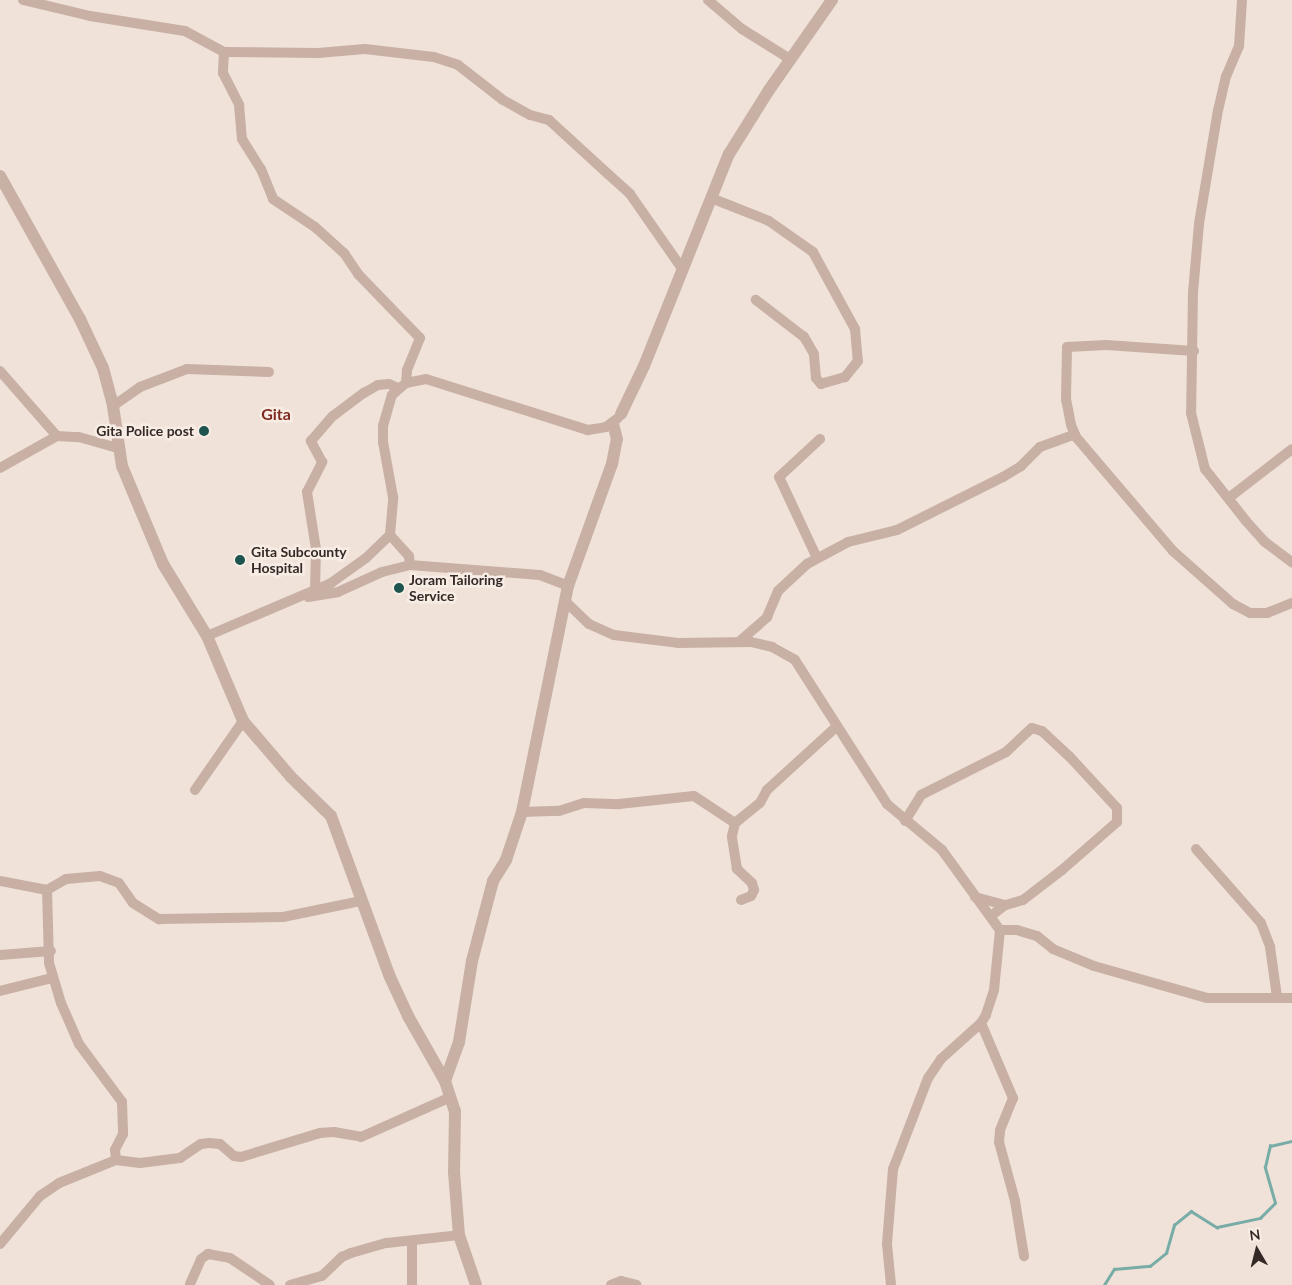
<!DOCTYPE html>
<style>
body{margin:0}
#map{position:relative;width:1292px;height:1285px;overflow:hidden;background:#f0e2d9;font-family:Lato,sans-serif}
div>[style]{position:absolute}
.stream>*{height:2.5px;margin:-1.25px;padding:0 1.25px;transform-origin:1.25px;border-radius:1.25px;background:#78aca7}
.minor>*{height:10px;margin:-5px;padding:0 5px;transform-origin:5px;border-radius:5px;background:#c8b0a5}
.tertiary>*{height:12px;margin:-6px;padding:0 6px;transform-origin:6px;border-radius:6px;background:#c8b0a5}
.dots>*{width:14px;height:14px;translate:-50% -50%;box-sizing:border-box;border:2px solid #f8ede5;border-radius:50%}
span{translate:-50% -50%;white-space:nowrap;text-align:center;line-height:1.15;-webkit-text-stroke:5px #f8ede5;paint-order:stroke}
.poi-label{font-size:14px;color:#342926;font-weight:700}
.right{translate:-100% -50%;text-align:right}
.left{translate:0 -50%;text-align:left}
.quarter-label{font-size:16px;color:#802b21;font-weight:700}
.north{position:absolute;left:1232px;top:1225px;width:50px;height:50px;-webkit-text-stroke:4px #f8ede5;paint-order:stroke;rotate:352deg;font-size:14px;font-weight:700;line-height:20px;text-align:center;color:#342926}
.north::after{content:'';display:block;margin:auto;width:18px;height:22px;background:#342926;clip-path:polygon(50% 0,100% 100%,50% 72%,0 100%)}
</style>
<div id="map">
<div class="stream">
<div style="left:1104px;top:1285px;width:19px;rotate:-58deg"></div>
<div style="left:1114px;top:1269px;width:36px;rotate:-5deg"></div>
<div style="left:1150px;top:1266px;width:21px;rotate:-39deg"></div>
<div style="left:1166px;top:1253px;width:29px;rotate:-74deg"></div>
<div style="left:1174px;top:1225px;width:22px;rotate:-39deg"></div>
<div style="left:1191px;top:1211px;width:31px;rotate:32deg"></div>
<div style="left:1217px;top:1227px;width:44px;rotate:-11.8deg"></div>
<div style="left:1260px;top:1218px;width:21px;rotate:-45deg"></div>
<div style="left:1275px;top:1203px;width:37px;rotate:-106deg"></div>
<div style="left:1265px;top:1167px;width:22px;rotate:-77deg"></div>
<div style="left:1270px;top:1146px;width:23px;rotate:-13deg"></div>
</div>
<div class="minor">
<div style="left:23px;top:0;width:69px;rotate:13.4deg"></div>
<div style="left:90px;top:16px;width:96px;rotate:9deg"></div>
<div style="left:185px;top:31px;width:44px;rotate:28.3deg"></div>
<div style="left:224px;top:52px;width:94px;rotate:0.6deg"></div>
<div style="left:318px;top:53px;width:47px;rotate:-4.9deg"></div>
<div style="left:365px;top:49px;width:69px;rotate:6.6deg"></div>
<div style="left:434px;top:57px;width:25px;rotate:18deg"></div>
<div style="left:458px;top:65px;width:57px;rotate:37.9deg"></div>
<div style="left:503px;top:100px;width:31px;rotate:29deg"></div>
<div style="left:530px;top:115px;width:20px;rotate:15deg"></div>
<div style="left:549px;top:120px;width:80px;rotate:42.5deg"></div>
<div style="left:608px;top:174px;width:30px;rotate:42deg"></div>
<div style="left:630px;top:194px;width:93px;rotate:55.1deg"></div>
<div style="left:708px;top:0;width:45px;rotate:40.5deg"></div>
<div style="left:742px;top:29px;width:57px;rotate:32deg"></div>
<div style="left:1242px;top:0;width:46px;rotate:93.7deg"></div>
<div style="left:1239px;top:46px;width:33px;rotate:113deg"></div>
<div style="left:1226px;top:76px;width:35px;rotate:103deg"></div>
<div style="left:1218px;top:110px;width:116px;rotate:99.5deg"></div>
<div style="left:1199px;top:224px;width:68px;rotate:95deg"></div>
<div style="left:1193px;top:292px;width:121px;rotate:90.9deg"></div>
<div style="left:1191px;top:413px;width:58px;rotate:76deg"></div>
<div style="left:1205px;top:469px;width:66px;rotate:51.7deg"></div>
<div style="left:1246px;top:521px;width:28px;rotate:48deg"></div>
<div style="left:1265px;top:542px;width:34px;rotate:37deg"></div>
<div style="left:224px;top:52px;width:21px;rotate:93deg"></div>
<div style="left:223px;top:73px;width:36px;rotate:63deg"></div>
<div style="left:239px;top:105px;width:34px;rotate:85deg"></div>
<div style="left:242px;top:139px;width:36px;rotate:58deg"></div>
<div style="left:261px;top:169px;width:32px;rotate:68deg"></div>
<div style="left:273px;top:199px;width:50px;rotate:33.7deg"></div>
<div style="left:315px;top:227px;width:39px;rotate:42deg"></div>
<div style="left:344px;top:253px;width:25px;rotate:56deg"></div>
<div style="left:358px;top:274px;width:89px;rotate:45.9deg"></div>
<div style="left:420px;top:338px;width:35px;rotate:112deg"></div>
<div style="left:407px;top:370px;width:13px;rotate:94deg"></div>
<div style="left:711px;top:198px;width:62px;rotate:21.6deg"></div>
<div style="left:769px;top:221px;width:54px;rotate:35.2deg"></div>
<div style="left:813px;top:252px;width:88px;rotate:61.4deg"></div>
<div style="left:855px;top:329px;width:32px;rotate:85deg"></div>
<div style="left:858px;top:361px;width:21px;rotate:129deg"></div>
<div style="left:845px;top:377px;width:25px;rotate:164deg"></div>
<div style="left:821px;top:384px;width:8px;rotate:-130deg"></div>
<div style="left:816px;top:378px;width:24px;rotate:-95deg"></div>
<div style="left:814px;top:354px;width:20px;rotate:-120deg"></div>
<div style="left:804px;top:337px;width:61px;rotate:-142.4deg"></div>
<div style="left:1194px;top:351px;width:88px;rotate:-176.1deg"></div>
<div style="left:1106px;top:345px;width:39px;rotate:177deg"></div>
<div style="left:1067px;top:347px;width:52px;rotate:91.1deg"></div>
<div style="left:1066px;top:399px;width:26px;rotate:79deg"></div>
<div style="left:1071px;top:425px;width:13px;rotate:67deg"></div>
<div style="left:1076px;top:437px;width:150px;rotate:49.6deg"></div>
<div style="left:1173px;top:551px;width:80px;rotate:41.5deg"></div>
<div style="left:1233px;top:604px;width:19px;rotate:28deg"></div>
<div style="left:1250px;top:613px;width:17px"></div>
<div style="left:1267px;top:613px;width:27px;rotate:-22deg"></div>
<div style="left:0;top:371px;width:86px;rotate:48.8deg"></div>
<div style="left:113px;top:406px;width:33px;rotate:-35deg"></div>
<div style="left:140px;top:387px;width:50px;rotate:-21deg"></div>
<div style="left:187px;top:369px;width:82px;rotate:2.1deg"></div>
<div style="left:0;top:468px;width:65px;rotate:-29.3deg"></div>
<div style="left:57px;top:436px;width:22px;rotate:3deg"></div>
<div style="left:79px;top:437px;width:40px;rotate:16deg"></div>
<div style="left:1230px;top:497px;width:78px;rotate:-37.7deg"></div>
<div style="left:390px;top:535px;width:28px;rotate:48deg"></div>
<div style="left:409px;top:556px;width:9px;rotate:84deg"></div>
<div style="left:817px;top:558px;width:89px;rotate:-115.1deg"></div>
<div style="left:779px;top:477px;width:56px;rotate:-42.8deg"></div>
<div style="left:315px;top:590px;width:41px;rotate:-88.6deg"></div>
<div style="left:316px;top:549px;width:58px;rotate:-99deg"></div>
<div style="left:307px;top:492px;width:34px;rotate:-63deg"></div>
<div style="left:322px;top:462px;width:24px;rotate:-118deg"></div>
<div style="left:311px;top:441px;width:33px;rotate:-49deg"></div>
<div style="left:333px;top:416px;width:39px;rotate:-37deg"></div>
<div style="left:364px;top:393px;width:16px;rotate:-30deg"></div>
<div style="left:378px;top:385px;width:11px;rotate:-5deg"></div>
<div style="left:389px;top:384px;width:10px;rotate:24deg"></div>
<div style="left:308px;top:597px;width:30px;rotate:-9deg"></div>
<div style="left:338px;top:592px;width:48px;rotate:-24.4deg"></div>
<div style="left:382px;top:572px;width:29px;rotate:-14deg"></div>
<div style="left:410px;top:565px;width:130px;rotate:4.4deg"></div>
<div style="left:540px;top:575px;width:30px;rotate:21deg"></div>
<div style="left:565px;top:601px;width:33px;rotate:44deg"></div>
<div style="left:589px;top:624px;width:27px;rotate:24deg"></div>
<div style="left:614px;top:635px;width:64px;rotate:7.1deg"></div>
<div style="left:678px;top:643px;width:73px;rotate:-0.8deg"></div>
<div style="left:751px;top:642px;width:22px;rotate:13deg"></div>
<div style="left:772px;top:647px;width:26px;rotate:29deg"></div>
<div style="left:795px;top:660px;width:171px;rotate:57.4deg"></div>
<div style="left:887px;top:804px;width:72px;rotate:39.9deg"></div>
<div style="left:942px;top:850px;width:99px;rotate:54.1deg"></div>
<div style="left:1000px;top:930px;width:60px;rotate:95.7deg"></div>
<div style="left:994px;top:990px;width:26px;rotate:108deg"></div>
<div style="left:986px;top:1015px;width:9px;rotate:122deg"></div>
<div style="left:981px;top:1023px;width:54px;rotate:138deg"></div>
<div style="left:941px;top:1059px;width:23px;rotate:124deg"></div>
<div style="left:928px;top:1078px;width:97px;rotate:111deg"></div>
<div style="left:893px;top:1169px;width:75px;rotate:94.6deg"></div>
<div style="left:887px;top:1244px;width:41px;rotate:84.4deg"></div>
<div style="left:207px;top:636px;width:135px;rotate:-23.1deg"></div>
<div style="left:331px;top:583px;width:43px;rotate:-35.5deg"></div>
<div style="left:366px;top:558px;width:33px;rotate:-44deg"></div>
<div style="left:390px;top:535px;width:38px;rotate:-85deg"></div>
<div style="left:393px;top:497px;width:56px;rotate:-100.3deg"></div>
<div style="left:383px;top:442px;width:16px;rotate:-90deg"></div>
<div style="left:383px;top:426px;width:32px;rotate:-74deg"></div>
<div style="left:392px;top:395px;width:18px;rotate:-41deg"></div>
<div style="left:406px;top:383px;width:20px;rotate:-11deg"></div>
<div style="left:426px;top:379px;width:170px;rotate:17.5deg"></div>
<div style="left:588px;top:430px;width:18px;rotate:-9deg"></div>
<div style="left:606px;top:427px;width:15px;rotate:-37deg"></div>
<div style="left:741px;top:640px;width:35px;rotate:-41deg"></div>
<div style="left:767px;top:617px;width:28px;rotate:-67deg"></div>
<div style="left:778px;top:591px;width:40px;rotate:-43deg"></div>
<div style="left:807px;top:564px;width:47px;rotate:-28.2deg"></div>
<div style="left:848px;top:542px;width:50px;rotate:-13.8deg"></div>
<div style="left:897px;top:530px;width:119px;rotate:-26.6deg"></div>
<div style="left:1003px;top:477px;width:21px;rotate:-31deg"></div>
<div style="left:1021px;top:466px;width:27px;rotate:-45deg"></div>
<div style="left:1040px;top:447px;width:37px;rotate:-20deg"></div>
<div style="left:195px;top:790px;width:84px;rotate:-55.2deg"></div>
<div style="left:522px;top:812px;width:37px;rotate:-2deg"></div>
<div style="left:559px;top:811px;width:26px;rotate:-18deg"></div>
<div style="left:584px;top:803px;width:35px;rotate:2deg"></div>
<div style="left:619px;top:804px;width:75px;rotate:-6.1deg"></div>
<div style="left:694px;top:796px;width:49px;rotate:33.4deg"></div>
<div style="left:905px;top:821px;width:31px;rotate:-58deg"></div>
<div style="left:921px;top:795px;width:95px;rotate:-26.8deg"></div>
<div style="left:1006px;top:752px;width:35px;rotate:-43deg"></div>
<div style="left:1032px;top:728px;width:10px;rotate:17deg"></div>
<div style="left:1042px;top:731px;width:37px;rotate:43deg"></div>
<div style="left:1069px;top:756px;width:71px;rotate:47.3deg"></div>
<div style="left:1117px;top:808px;width:14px;rotate:90deg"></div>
<div style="left:1117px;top:822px;width:73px;rotate:138.9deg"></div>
<div style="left:1062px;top:870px;width:49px;rotate:142.4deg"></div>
<div style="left:1023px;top:900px;width:19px;rotate:164deg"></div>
<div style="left:1005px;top:905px;width:18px;rotate:142deg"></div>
<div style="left:1196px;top:849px;width:98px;rotate:48.7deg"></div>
<div style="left:1261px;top:923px;width:26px;rotate:69deg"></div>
<div style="left:1270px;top:947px;width:50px;rotate:82deg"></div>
<div style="left:0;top:881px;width:48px;rotate:10.8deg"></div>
<div style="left:47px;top:890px;width:22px;rotate:-30deg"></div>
<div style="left:66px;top:879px;width:34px;rotate:-5deg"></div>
<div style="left:100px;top:876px;width:20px;rotate:20deg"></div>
<div style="left:119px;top:883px;width:24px;rotate:55deg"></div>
<div style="left:133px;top:903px;width:31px;rotate:32deg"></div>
<div style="left:159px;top:919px;width:124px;rotate:-0.9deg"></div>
<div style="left:283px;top:917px;width:80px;rotate:-11.6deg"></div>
<div style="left:47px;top:890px;width:73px;rotate:88.4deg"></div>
<div style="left:49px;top:963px;width:42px;rotate:73.3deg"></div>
<div style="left:61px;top:1003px;width:45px;rotate:66.3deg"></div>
<div style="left:79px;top:1044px;width:72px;rotate:53.4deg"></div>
<div style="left:122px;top:1102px;width:32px;rotate:88deg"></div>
<div style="left:123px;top:1134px;width:18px;rotate:117deg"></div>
<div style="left:115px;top:1150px;width:10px;rotate:84deg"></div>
<div style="left:975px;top:897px;width:31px;rotate:15deg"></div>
<div style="left:741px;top:900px;width:11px;rotate:-22deg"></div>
<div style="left:751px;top:896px;width:7px;rotate:-63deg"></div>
<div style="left:754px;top:890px;width:7px;rotate:-106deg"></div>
<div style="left:752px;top:883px;width:21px;rotate:-137deg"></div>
<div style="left:737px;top:869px;width:33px;rotate:-99deg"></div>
<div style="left:732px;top:836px;width:13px;rotate:-77deg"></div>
<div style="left:735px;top:823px;width:32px;rotate:-39deg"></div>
<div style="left:760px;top:803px;width:15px;rotate:-62deg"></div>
<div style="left:767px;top:790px;width:92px;rotate:-42.4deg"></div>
<div style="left:1000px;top:930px;width:17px"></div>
<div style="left:1017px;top:930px;width:21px;rotate:17deg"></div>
<div style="left:1037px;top:936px;width:21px;rotate:39deg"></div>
<div style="left:1053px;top:949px;width:44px;rotate:22.5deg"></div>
<div style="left:1094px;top:966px;width:117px;rotate:15.8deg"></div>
<div style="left:1207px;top:998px;width:85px"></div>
<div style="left:0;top:955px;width:51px;rotate:-4.5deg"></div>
<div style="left:0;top:991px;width:54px;rotate:-14deg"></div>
<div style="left:981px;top:1023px;width:82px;rotate:66.9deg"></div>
<div style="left:1013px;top:1098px;width:35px;rotate:112deg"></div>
<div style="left:1000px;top:1131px;width:11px;rotate:95deg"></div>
<div style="left:999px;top:1142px;width:61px;rotate:74.8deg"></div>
<div style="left:1015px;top:1201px;width:56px;rotate:80.7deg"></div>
<div style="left:412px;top:1242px;width:43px;rotate:90deg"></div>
<div style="left:0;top:1244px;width:62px;rotate:-50.2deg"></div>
<div style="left:40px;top:1196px;width:23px;rotate:-34deg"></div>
<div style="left:59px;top:1183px;width:61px;rotate:-22deg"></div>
<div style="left:116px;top:1160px;width:24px;rotate:7deg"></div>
<div style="left:140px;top:1163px;width:40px;rotate:-7.1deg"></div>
<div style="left:180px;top:1158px;width:25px;rotate:-34deg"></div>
<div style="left:201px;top:1144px;width:8px;rotate:-7deg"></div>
<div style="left:209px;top:1143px;width:11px;rotate:5deg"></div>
<div style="left:220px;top:1144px;width:18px;rotate:41deg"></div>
<div style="left:234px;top:1156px;width:7px;rotate:8deg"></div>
<div style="left:241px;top:1157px;width:83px;rotate:-16.9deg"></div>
<div style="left:320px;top:1133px;width:14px;rotate:-4deg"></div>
<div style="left:334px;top:1132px;width:27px;rotate:10deg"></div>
<div style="left:361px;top:1137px;width:98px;rotate:-24deg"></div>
<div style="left:190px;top:1284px;width:27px;rotate:-66deg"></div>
<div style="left:201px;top:1259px;width:9px;rotate:-36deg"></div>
<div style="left:208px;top:1254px;width:22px;rotate:10deg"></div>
<div style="left:230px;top:1258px;width:48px;rotate:34deg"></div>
<div style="left:290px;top:1285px;width:33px;rotate:-16deg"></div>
<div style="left:322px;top:1276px;width:28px;rotate:-44deg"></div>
<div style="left:342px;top:1257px;width:10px;rotate:-24deg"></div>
<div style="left:351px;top:1253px;width:37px;rotate:-16deg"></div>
<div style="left:387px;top:1243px;width:72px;rotate:-6.3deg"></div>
<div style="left:611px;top:1285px;width:11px;rotate:-22deg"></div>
<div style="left:621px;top:1281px;width:16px;rotate:14deg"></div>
</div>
<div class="tertiary">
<div style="left:0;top:176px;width:164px;rotate:60.8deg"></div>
<div style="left:80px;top:319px;width:54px;rotate:64.9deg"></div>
<div style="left:103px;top:368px;width:39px;rotate:75deg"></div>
<div style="left:113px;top:406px;width:61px;rotate:81.5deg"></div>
<div style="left:122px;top:466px;width:106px;rotate:67.3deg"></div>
<div style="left:163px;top:564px;width:84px;rotate:58.6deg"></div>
<div style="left:207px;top:636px;width:92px;rotate:67deg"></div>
<div style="left:243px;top:721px;width:74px;rotate:49.4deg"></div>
<div style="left:291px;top:777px;width:56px;rotate:44.3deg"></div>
<div style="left:331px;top:816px;width:171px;rotate:69.9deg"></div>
<div style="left:390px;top:977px;width:43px;rotate:65.2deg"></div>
<div style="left:408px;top:1016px;width:75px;rotate:60.4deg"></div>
<div style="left:445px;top:1081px;width:32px;rotate:72deg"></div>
<div style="left:455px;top:1111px;width:61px;rotate:90.9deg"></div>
<div style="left:454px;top:1172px;width:63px;rotate:85.5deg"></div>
<div style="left:459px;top:1235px;width:53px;rotate:71.2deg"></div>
<div style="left:621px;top:414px;width:53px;rotate:-64.4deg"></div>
<div style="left:644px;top:366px;width:228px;rotate:-68.2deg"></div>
<div style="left:729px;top:154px;width:75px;rotate:-58deg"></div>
<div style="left:769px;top:90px;width:110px;rotate:-55deg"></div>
<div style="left:445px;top:1081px;width:41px;rotate:-70.3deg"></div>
<div style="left:459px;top:1042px;width:82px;rotate:-80.9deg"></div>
<div style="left:472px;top:961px;width:83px;rotate:-75.3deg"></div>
<div style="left:493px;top:881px;width:25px;rotate:-58deg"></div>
<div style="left:506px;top:860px;width:51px;rotate:-71.6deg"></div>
<div style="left:522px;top:812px;width:231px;rotate:-78.5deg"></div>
<div style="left:568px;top:586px;width:130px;rotate:-70.2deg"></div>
<div style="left:612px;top:464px;width:25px;rotate:-79deg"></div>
<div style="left:617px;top:439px;width:16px;rotate:-105deg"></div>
</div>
<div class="dots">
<div style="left:204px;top:431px;background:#1d5450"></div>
<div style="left:240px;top:560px;background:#1d5450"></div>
<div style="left:399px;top:588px;background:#1d5450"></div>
</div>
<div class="poi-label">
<span class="right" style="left:194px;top:431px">Gita Police post</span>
<span class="left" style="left:251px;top:560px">Gita Subcounty<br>Hospital</span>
<span class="left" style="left:409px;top:588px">Joram Tailoring<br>Service</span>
</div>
<div class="quarter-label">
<span style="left:276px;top:414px">Gita</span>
</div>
<div class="north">N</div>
</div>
